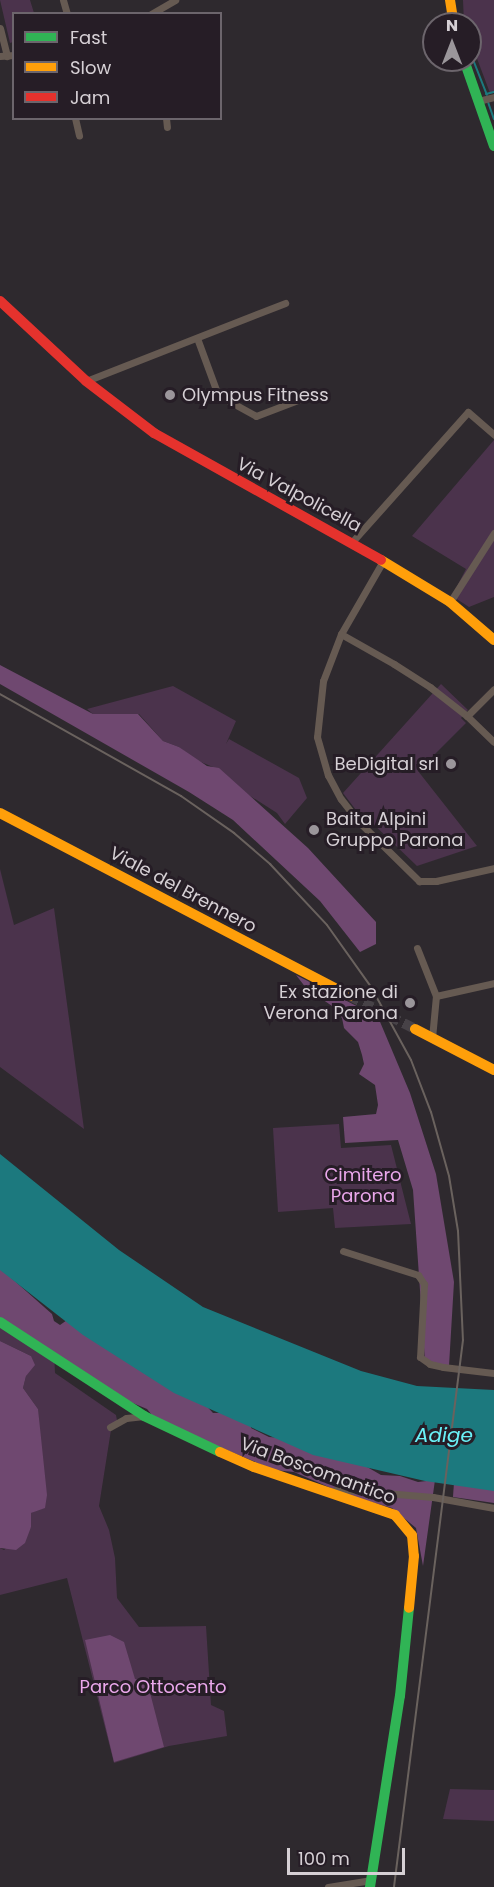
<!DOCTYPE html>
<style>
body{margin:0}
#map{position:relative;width:494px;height:1887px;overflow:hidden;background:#2e292e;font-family:Poppins,sans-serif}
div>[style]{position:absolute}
.green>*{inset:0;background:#4b334c}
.forest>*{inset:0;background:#6f4870}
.water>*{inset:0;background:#1c797e}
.stream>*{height:2px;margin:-1px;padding:0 1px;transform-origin:1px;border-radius:1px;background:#1c797e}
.primary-tunnel>*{height:10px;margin-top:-5px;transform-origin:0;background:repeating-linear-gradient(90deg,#474247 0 10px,transparent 0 15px)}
.street>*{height:7px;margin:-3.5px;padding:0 3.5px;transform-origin:3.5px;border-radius:3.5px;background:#665a52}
.fast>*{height:10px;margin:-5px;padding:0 5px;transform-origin:5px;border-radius:5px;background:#30b455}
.slow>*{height:10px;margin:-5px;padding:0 5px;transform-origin:5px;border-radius:5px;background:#ff9f0a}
.jam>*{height:10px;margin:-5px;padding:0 5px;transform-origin:5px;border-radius:5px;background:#e5322d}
.rail>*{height:2px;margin:-1px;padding:0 1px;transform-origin:1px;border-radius:1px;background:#6a625e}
.dots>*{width:16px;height:16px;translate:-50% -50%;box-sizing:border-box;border:3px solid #261d26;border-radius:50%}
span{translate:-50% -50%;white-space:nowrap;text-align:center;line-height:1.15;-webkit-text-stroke:6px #261d26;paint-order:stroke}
.poi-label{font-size:18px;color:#d6d0d5}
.left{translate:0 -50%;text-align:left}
.right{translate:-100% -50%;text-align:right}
.street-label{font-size:18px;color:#d6d0d5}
.park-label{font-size:18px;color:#eaa7eb}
.water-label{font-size:20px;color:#6af1f7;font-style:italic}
.legend{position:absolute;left:12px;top:12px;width:210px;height:108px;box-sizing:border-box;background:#261d26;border:2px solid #6c656c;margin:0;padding:8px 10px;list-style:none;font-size:18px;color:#d6d0d5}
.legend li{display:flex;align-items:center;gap:12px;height:30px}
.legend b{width:30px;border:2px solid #6c656c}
.north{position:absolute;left:422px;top:12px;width:60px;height:60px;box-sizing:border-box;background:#261d26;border:2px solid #6c656c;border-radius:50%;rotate:0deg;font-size:16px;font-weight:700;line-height:24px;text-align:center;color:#d6d0d5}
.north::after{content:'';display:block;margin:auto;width:21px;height:27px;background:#9b969b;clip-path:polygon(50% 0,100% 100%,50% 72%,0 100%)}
.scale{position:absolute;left:287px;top:1848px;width:118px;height:27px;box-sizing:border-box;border:3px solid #d6d0d5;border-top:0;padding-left:8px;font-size:18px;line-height:21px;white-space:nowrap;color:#d6d0d5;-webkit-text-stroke:4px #261d26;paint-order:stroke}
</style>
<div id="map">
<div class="green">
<div style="clip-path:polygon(0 0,30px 0,34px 13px,14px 14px,13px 42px,10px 43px)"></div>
<div style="clip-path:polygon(463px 0,494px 0,494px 92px,490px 93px,470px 40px,470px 24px,464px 23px)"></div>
<div style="clip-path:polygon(494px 440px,494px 597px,469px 607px,452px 596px,466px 569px,412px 536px)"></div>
<div style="clip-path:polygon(441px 684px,468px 710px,461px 718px,466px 723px,418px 771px,477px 846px,417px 866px,368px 819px,365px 822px,343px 793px)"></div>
<div style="clip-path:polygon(173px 686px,236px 721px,226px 744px,229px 739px,299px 778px,307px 798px,285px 824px,277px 813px,211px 771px,213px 767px,196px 760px,179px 747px,163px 741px,139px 714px,93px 714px,87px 709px)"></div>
<div style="clip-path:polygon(0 869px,14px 925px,54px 908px,84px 1129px,0 1067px)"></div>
<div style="clip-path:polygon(339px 1124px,341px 1148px,391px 1145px,411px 1224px,335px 1228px,333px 1208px,278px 1212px,273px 1128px)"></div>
<div style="clip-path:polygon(0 1317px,54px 1352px,55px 1373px,116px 1415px,118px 1426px,111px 1430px,99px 1506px,109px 1530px,115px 1558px,117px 1598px,139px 1627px,206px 1626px,211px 1705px,224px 1711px,227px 1736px,169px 1746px,114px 1763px,67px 1578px,0 1595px,0 1548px,4px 1550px,31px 1527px,31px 1513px,40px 1508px,38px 1409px,23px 1388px,31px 1356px,0 1341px)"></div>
<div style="clip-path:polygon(450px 1789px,494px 1790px,494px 1821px,443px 1819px)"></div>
</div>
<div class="forest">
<div style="clip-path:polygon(0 665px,93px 714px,138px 714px,163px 741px,179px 747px,207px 766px,219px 768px,308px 848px,376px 922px,376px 944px,360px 952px,320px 901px,233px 820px,189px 792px,0 684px)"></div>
<div style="clip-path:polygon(296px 975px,378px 1017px,410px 1093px,436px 1174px,454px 1282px,449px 1366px,425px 1362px,413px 1190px,398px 1140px,345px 1143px,343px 1117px,376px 1114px,378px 1105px,375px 1085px,359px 1074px,364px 1064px,362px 1055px,358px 1042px,344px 1028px,342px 1018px,332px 1006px,306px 988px)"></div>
<div style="clip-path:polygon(0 1268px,52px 1314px,54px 1321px,60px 1325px,70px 1318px,202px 1401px,213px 1413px,232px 1413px,251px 1420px,251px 1428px,269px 1437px,295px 1439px,355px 1460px,381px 1475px,400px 1476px,418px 1482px,435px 1480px,423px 1566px,416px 1528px,392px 1508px,347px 1495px,294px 1472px,274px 1470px,156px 1420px,147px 1409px,121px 1398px,0 1317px)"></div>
<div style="clip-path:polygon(0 1341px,31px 1356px,35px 1365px,26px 1376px,23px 1388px,38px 1409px,47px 1495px,45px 1508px,31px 1513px,31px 1527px,25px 1543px,16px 1550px,0 1548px)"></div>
<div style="clip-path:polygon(454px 1482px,494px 1490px,494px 1503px,453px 1497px)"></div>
<div style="clip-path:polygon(110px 1635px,124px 1642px,135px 1679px,147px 1681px,164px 1747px,114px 1762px,85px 1640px)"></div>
</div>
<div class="water">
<div style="clip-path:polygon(0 1154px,119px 1250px,203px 1307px,361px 1371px,417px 1386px,494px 1390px,494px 1491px,425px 1481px,313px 1455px,174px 1393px,83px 1335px,0 1270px)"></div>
</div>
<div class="stream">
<div style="left:470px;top:52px;width:46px;rotate:68.4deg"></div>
<div style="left:486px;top:94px;width:8px;rotate:-14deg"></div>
<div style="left:488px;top:102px;width:18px;rotate:71deg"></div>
</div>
<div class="primary-tunnel">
<div style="left:350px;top:996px;width:73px;rotate:26.9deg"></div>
</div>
<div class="street">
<div style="left:63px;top:0;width:15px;rotate:74deg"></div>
<div style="left:151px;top:14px;width:28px;rotate:-30deg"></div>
<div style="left:0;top:28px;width:29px;rotate:76deg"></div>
<div style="left:0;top:56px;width:14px;rotate:-4deg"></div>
<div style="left:478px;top:101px;width:16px;rotate:-14deg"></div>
<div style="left:75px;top:118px;width:18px;rotate:77deg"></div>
<div style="left:166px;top:118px;width:9px;rotate:84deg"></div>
<div style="left:197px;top:338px;width:61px;rotate:69.8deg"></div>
<div style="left:218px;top:395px;width:43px;rotate:28.9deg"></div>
<div style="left:256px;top:416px;width:56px;rotate:-21deg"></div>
<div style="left:86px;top:381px;width:214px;rotate:-21.4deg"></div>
<div style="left:352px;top:542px;width:174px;rotate:-48.3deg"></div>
<div style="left:468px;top:412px;width:35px;rotate:41deg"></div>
<div style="left:383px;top:561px;width:84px;rotate:119.9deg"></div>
<div style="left:341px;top:634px;width:50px;rotate:111deg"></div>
<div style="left:323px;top:681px;width:56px;rotate:96.1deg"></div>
<div style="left:317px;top:737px;width:40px;rotate:74deg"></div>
<div style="left:328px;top:775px;width:27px;rotate:62deg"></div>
<div style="left:341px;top:799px;width:28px;rotate:52deg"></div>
<div style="left:358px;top:821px;width:86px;rotate:44.5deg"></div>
<div style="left:419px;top:881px;width:17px"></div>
<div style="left:436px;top:881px;width:59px;rotate:-12.6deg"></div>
<div style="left:450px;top:602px;width:82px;rotate:-57.5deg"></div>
<div style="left:341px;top:634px;width:61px;rotate:29.5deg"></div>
<div style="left:394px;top:664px;width:43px;rotate:32.6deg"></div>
<div style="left:430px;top:687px;width:47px;rotate:38.1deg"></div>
<div style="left:467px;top:716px;width:37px;rotate:44deg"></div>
<div style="left:467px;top:716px;width:38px;rotate:-45deg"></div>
<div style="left:417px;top:948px;width:52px;rotate:68.4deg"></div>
<div style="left:432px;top:1038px;width:42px;rotate:-84.6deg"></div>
<div style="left:436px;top:996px;width:59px;rotate:-12.6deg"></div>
<div style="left:343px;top:1251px;width:79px;rotate:17.7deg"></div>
<div style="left:418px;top:1275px;width:11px;rotate:56deg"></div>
<div style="left:424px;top:1284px;width:73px;rotate:93.1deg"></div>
<div style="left:420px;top:1357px;width:12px;rotate:35deg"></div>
<div style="left:430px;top:1364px;width:13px;rotate:13deg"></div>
<div style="left:443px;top:1367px;width:51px;rotate:6.7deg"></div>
<div style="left:110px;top:1427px;width:18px;rotate:-29deg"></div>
<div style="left:126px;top:1418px;width:18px;rotate:-6deg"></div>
<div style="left:331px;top:1492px;width:8px;rotate:-23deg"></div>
<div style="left:338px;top:1489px;width:95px;rotate:4.8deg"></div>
<div style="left:433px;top:1497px;width:62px;rotate:10.2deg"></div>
<div style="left:328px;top:1887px;width:44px;rotate:-9.2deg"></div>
</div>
<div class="fast">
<div style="left:464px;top:60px;width:91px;rotate:70.8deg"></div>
<div style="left:0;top:1322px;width:172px;rotate:33.1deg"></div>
<div style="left:144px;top:1416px;width:84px;rotate:25.3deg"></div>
<div style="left:370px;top:1887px;width:193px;rotate:-81.1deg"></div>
<div style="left:400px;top:1696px;width:88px;rotate:-84.2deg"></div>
</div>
<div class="slow">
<div style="left:450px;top:0;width:24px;rotate:81deg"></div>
<div style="left:381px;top:560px;width:81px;rotate:31.3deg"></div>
<div style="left:450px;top:602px;width:58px;rotate:40.8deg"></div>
<div style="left:0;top:813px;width:395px;rotate:27.6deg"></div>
<div style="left:415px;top:1029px;width:89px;rotate:27.4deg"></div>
<div style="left:220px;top:1452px;width:37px;rotate:24deg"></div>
<div style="left:254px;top:1467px;width:149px;rotate:18.8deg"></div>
<div style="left:395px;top:1515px;width:26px;rotate:50deg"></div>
<div style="left:412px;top:1535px;width:21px;rotate:85deg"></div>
<div style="left:414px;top:1556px;width:52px;rotate:95.5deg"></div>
</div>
<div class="jam">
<div style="left:0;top:301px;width:117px;rotate:42.9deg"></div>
<div style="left:86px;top:381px;width:86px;rotate:37.4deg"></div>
<div style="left:154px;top:433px;width:260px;rotate:29.2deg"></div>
</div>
<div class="rail">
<div style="left:0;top:694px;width:208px;rotate:29.4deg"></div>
<div style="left:181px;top:796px;width:65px;rotate:34.9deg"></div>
<div style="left:234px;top:833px;width:48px;rotate:40.7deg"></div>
<div style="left:270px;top:864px;width:83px;rotate:46.9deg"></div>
<div style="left:327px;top:925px;width:76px;rotate:54.6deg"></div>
<div style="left:371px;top:987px;width:83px;rotate:61.3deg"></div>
<div style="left:411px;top:1060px;width:56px;rotate:69deg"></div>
<div style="left:431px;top:1112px;width:66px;rotate:74.3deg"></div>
<div style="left:449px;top:1176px;width:56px;rotate:80.7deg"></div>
<div style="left:458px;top:1231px;width:109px;rotate:87.4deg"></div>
<div style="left:463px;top:1340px;width:551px;rotate:97.19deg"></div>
</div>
<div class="dots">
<div style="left:170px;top:395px;background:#9b969b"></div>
<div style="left:451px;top:764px;background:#9b969b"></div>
<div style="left:314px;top:830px;background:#9b969b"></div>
<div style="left:410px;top:1003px;background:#9b969b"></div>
</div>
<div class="poi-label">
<span class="left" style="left:182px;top:395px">Olympus Fitness</span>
<span class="right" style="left:439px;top:764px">BeDigital srl</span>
<span class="left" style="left:326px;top:830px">Baita Alpini<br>Gruppo Parona</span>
<span class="right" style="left:398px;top:1003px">Ex stazione di<br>Verona Parona</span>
</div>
<div class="street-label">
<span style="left:299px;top:495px;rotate:28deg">Via Valpolicella</span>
<span style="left:183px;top:890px;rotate:28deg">Viale del Brennero</span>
<span style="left:318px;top:1471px;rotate:20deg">Via Boscomantico</span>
</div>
<div class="park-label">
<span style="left:363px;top:1186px">Cimitero<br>Parona</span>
<span style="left:153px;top:1687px">Parco Ottocento</span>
</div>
<div class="water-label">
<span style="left:444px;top:1435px">Adige</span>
</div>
<ul class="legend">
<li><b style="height:8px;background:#30b455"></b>Fast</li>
<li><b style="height:8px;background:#ff9f0a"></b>Slow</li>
<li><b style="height:8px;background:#e5322d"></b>Jam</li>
</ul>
<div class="north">N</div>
<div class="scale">100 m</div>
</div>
